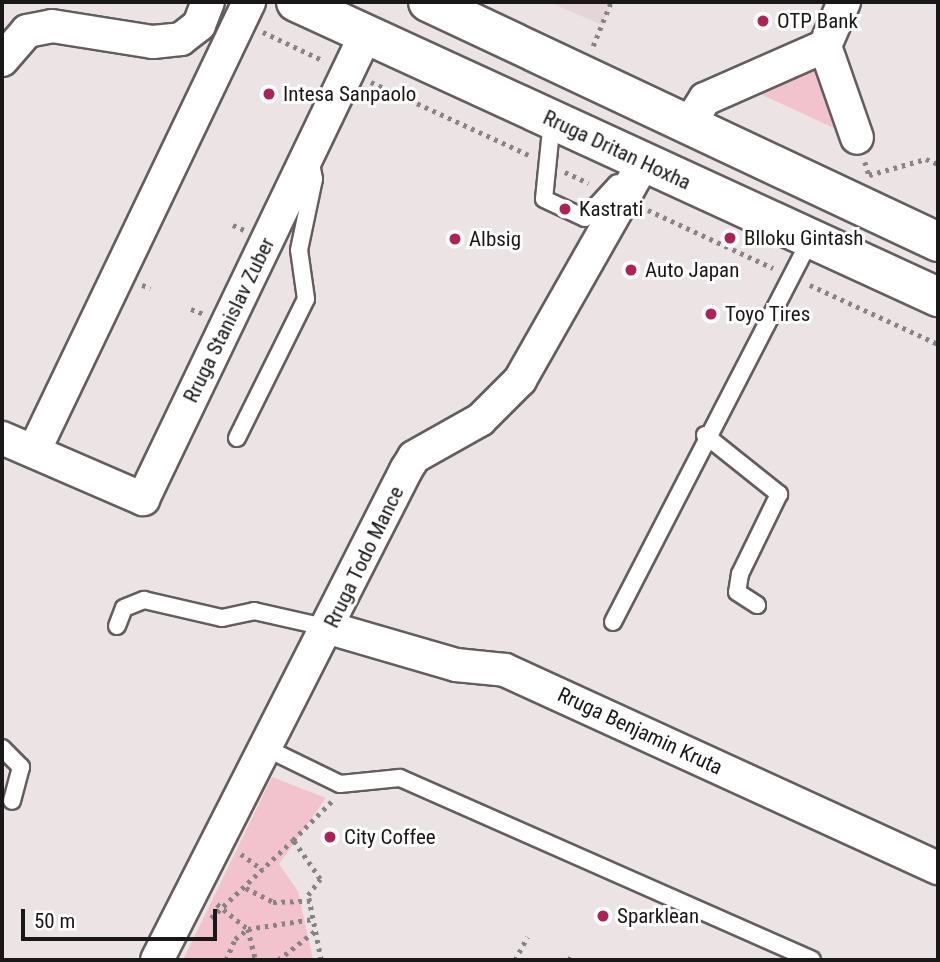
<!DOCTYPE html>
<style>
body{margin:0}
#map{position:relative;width:940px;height:962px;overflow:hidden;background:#ebe3e4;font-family:"Roboto Condensed",sans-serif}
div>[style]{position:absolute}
.built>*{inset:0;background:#e6d5d8}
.green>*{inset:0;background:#f2c3cd}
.path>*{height:4.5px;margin-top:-2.25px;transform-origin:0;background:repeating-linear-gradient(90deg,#888384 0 3.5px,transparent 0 8.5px)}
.roads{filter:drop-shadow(2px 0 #645d5e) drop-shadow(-2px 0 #645d5e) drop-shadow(0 2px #645d5e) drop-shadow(0 -2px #645d5e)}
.lane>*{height:16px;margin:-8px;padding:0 8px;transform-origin:8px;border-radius:8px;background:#fff}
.street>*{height:32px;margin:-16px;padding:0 16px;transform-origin:16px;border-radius:16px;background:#fff}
.primary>*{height:38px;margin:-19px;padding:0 19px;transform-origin:19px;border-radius:19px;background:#fff}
.dots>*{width:19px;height:19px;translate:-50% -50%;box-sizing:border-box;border:4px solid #fff;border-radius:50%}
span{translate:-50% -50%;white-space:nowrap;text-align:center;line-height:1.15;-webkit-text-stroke:6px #fff;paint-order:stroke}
.poi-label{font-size:21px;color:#1a1718}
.left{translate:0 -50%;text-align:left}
.street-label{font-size:21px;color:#1a1718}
.frame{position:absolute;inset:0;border:4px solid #1a1718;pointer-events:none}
.scale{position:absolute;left:21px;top:909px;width:196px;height:32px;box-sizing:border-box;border:4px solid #1a1718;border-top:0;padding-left:9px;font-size:21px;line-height:24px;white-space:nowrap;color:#1a1718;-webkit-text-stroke:5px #fff;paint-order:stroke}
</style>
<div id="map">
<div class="built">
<div style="clip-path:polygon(549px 2px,611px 2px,602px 25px)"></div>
</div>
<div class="green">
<div style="clip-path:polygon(823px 62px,849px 135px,756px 92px)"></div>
<div style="clip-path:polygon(272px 777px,326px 798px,279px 864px,298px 891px,313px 960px,183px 960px)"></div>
</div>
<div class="path">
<div style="left:263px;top:32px;width:65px;rotate:25.4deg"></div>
<div style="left:593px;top:46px;width:48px;rotate:-67.8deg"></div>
<div style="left:371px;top:82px;width:174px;rotate:24.8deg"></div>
<div style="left:865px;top:162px;width:14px;rotate:73deg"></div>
<div style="left:869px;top:175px;width:59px;rotate:-15.7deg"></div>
<div style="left:926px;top:159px;width:13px;rotate:23deg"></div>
<div style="left:565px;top:172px;width:26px;rotate:25deg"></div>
<div style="left:648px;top:210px;width:138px;rotate:24.9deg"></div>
<div style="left:233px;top:225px;width:12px;rotate:24deg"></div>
<div style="left:142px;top:285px;width:9px;rotate:18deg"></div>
<div style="left:810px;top:285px;width:141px;rotate:24.7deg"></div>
<div style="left:191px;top:309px;width:14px;rotate:21deg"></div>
<div style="left:241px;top:854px;width:27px;rotate:36deg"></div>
<div style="left:246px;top:888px;width:30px;rotate:27deg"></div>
<div style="left:273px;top:902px;width:37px;rotate:-2deg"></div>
<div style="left:217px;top:904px;width:40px;rotate:39deg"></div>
<div style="left:248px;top:929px;width:32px;rotate:76deg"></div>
<div style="left:211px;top:918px;width:113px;rotate:-43.6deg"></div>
<div style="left:226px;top:960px;width:23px;rotate:-67deg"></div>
<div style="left:235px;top:939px;width:16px;rotate:-38deg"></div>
<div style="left:248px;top:929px;width:66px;rotate:-8.7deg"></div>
<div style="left:278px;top:960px;width:47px;rotate:-38.1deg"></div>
<div style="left:321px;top:960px;width:66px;rotate:-101.3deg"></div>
<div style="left:308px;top:895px;width:20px;rotate:-53deg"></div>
<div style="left:320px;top:879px;width:47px;rotate:-124.7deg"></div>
<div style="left:293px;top:840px;width:55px;rotate:-45deg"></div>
<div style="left:515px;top:960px;width:26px;rotate:-62deg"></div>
<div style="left:569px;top:960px;width:4px;rotate:-63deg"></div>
</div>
<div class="roads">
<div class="lane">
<div style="left:552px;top:120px;width:79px;rotate:95.8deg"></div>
<div style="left:544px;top:199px;width:45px;rotate:24.9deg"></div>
<div style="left:585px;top:218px;width:47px;rotate:-47.6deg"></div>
<div style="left:705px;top:435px;width:95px;rotate:38.6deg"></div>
<div style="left:779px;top:494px;width:89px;rotate:116deg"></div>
<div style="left:740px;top:574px;width:18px;rotate:99deg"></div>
<div style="left:737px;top:592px;width:24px;rotate:33deg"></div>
<div style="left:237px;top:438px;width:155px;rotate:-63.6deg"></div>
<div style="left:306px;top:299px;width:49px;rotate:-98.1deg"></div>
<div style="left:299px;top:250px;width:73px;rotate:-78.1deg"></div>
<div style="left:314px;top:179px;width:20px;rotate:-101deg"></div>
<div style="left:613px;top:622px;width:431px;rotate:-62.7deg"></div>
<div style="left:117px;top:626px;width:19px;rotate:-69deg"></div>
<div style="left:124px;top:608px;width:22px;rotate:-22deg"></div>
<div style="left:144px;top:600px;width:80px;rotate:13deg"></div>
<div style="left:222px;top:618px;width:33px;rotate:-12deg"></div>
<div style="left:254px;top:611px;width:77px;rotate:12.8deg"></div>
<div style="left:2px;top:748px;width:27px;rotate:45deg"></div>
<div style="left:21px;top:767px;width:35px;rotate:105deg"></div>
<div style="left:268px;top:749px;width:80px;rotate:25.9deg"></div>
<div style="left:340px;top:784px;width:60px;rotate:-5.7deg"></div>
<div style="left:400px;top:778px;width:450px;rotate:23.8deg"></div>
</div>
<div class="street">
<div style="left:825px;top:46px;width:97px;rotate:70.8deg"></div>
<div style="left:825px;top:46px;width:48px;rotate:-66.6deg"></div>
<div style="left:2px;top:60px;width:38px;rotate:-49deg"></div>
<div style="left:27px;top:31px;width:25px;rotate:-11deg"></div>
<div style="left:52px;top:26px;width:102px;rotate:9deg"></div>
<div style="left:153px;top:42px;width:28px;rotate:-6deg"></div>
<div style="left:181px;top:39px;width:23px;rotate:-38deg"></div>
<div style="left:199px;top:25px;width:25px;rotate:-69deg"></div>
<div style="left:688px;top:126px;width:32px;rotate:-58deg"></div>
<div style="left:705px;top:99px;width:131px;rotate:-23.8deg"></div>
<div style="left:2px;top:438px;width:154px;rotate:23.4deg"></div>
<div style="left:143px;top:499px;width:516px;rotate:-64.38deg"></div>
<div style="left:34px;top:451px;width:498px;rotate:-64.4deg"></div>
<div style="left:329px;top:628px;width:132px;rotate:16.2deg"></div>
<div style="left:456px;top:665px;width:49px;rotate:5.8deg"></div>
<div style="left:505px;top:670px;width:476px;rotate:24.6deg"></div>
<div style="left:157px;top:960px;width:550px;rotate:-63.06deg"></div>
<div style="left:406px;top:470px;width:15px;rotate:-58deg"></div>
<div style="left:414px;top:457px;width:76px;rotate:-29.3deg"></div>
<div style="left:480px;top:420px;width:57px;rotate:-45deg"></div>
<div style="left:520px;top:380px;width:251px;rotate:-60.4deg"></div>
</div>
<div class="primary">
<div style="left:296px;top:2px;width:707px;rotate:24.68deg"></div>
<div style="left:428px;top:2px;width:564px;rotate:25.2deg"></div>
</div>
</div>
<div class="dots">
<div style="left:763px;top:21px;background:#af2158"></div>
<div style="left:269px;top:94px;background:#af2158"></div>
<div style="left:565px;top:209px;background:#af2158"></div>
<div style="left:730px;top:238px;background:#af2158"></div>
<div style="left:455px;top:239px;background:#af2158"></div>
<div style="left:631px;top:270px;background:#af2158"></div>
<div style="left:711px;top:314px;background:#af2158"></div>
<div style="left:330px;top:837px;background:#af2158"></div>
<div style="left:603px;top:916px;background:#af2158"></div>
</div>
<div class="poi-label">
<span class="left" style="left:777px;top:21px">OTP Bank</span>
<span class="left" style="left:283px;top:94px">Intesa Sanpaolo</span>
<span class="left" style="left:579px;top:209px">Kastrati</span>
<span class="left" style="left:744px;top:238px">Blloku Gintash</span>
<span class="left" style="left:469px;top:239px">Albsig</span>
<span class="left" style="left:645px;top:270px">Auto Japan</span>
<span class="left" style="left:725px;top:314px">Toyo Tires</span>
<span class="left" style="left:344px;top:837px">City Coffee</span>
<span class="left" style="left:617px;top:916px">Sparklean</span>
</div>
<div class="street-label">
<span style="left:617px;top:150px;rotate:25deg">Rruga Dritan Hoxha</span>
<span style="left:229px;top:320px;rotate:-64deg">Rruga Stanislav Zuber</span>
<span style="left:364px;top:557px;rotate:-64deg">Rruga Todo Mance</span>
<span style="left:640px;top:731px;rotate:25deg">Rruga Benjamin Kruta</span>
</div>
<div class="frame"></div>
<div class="scale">50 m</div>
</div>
